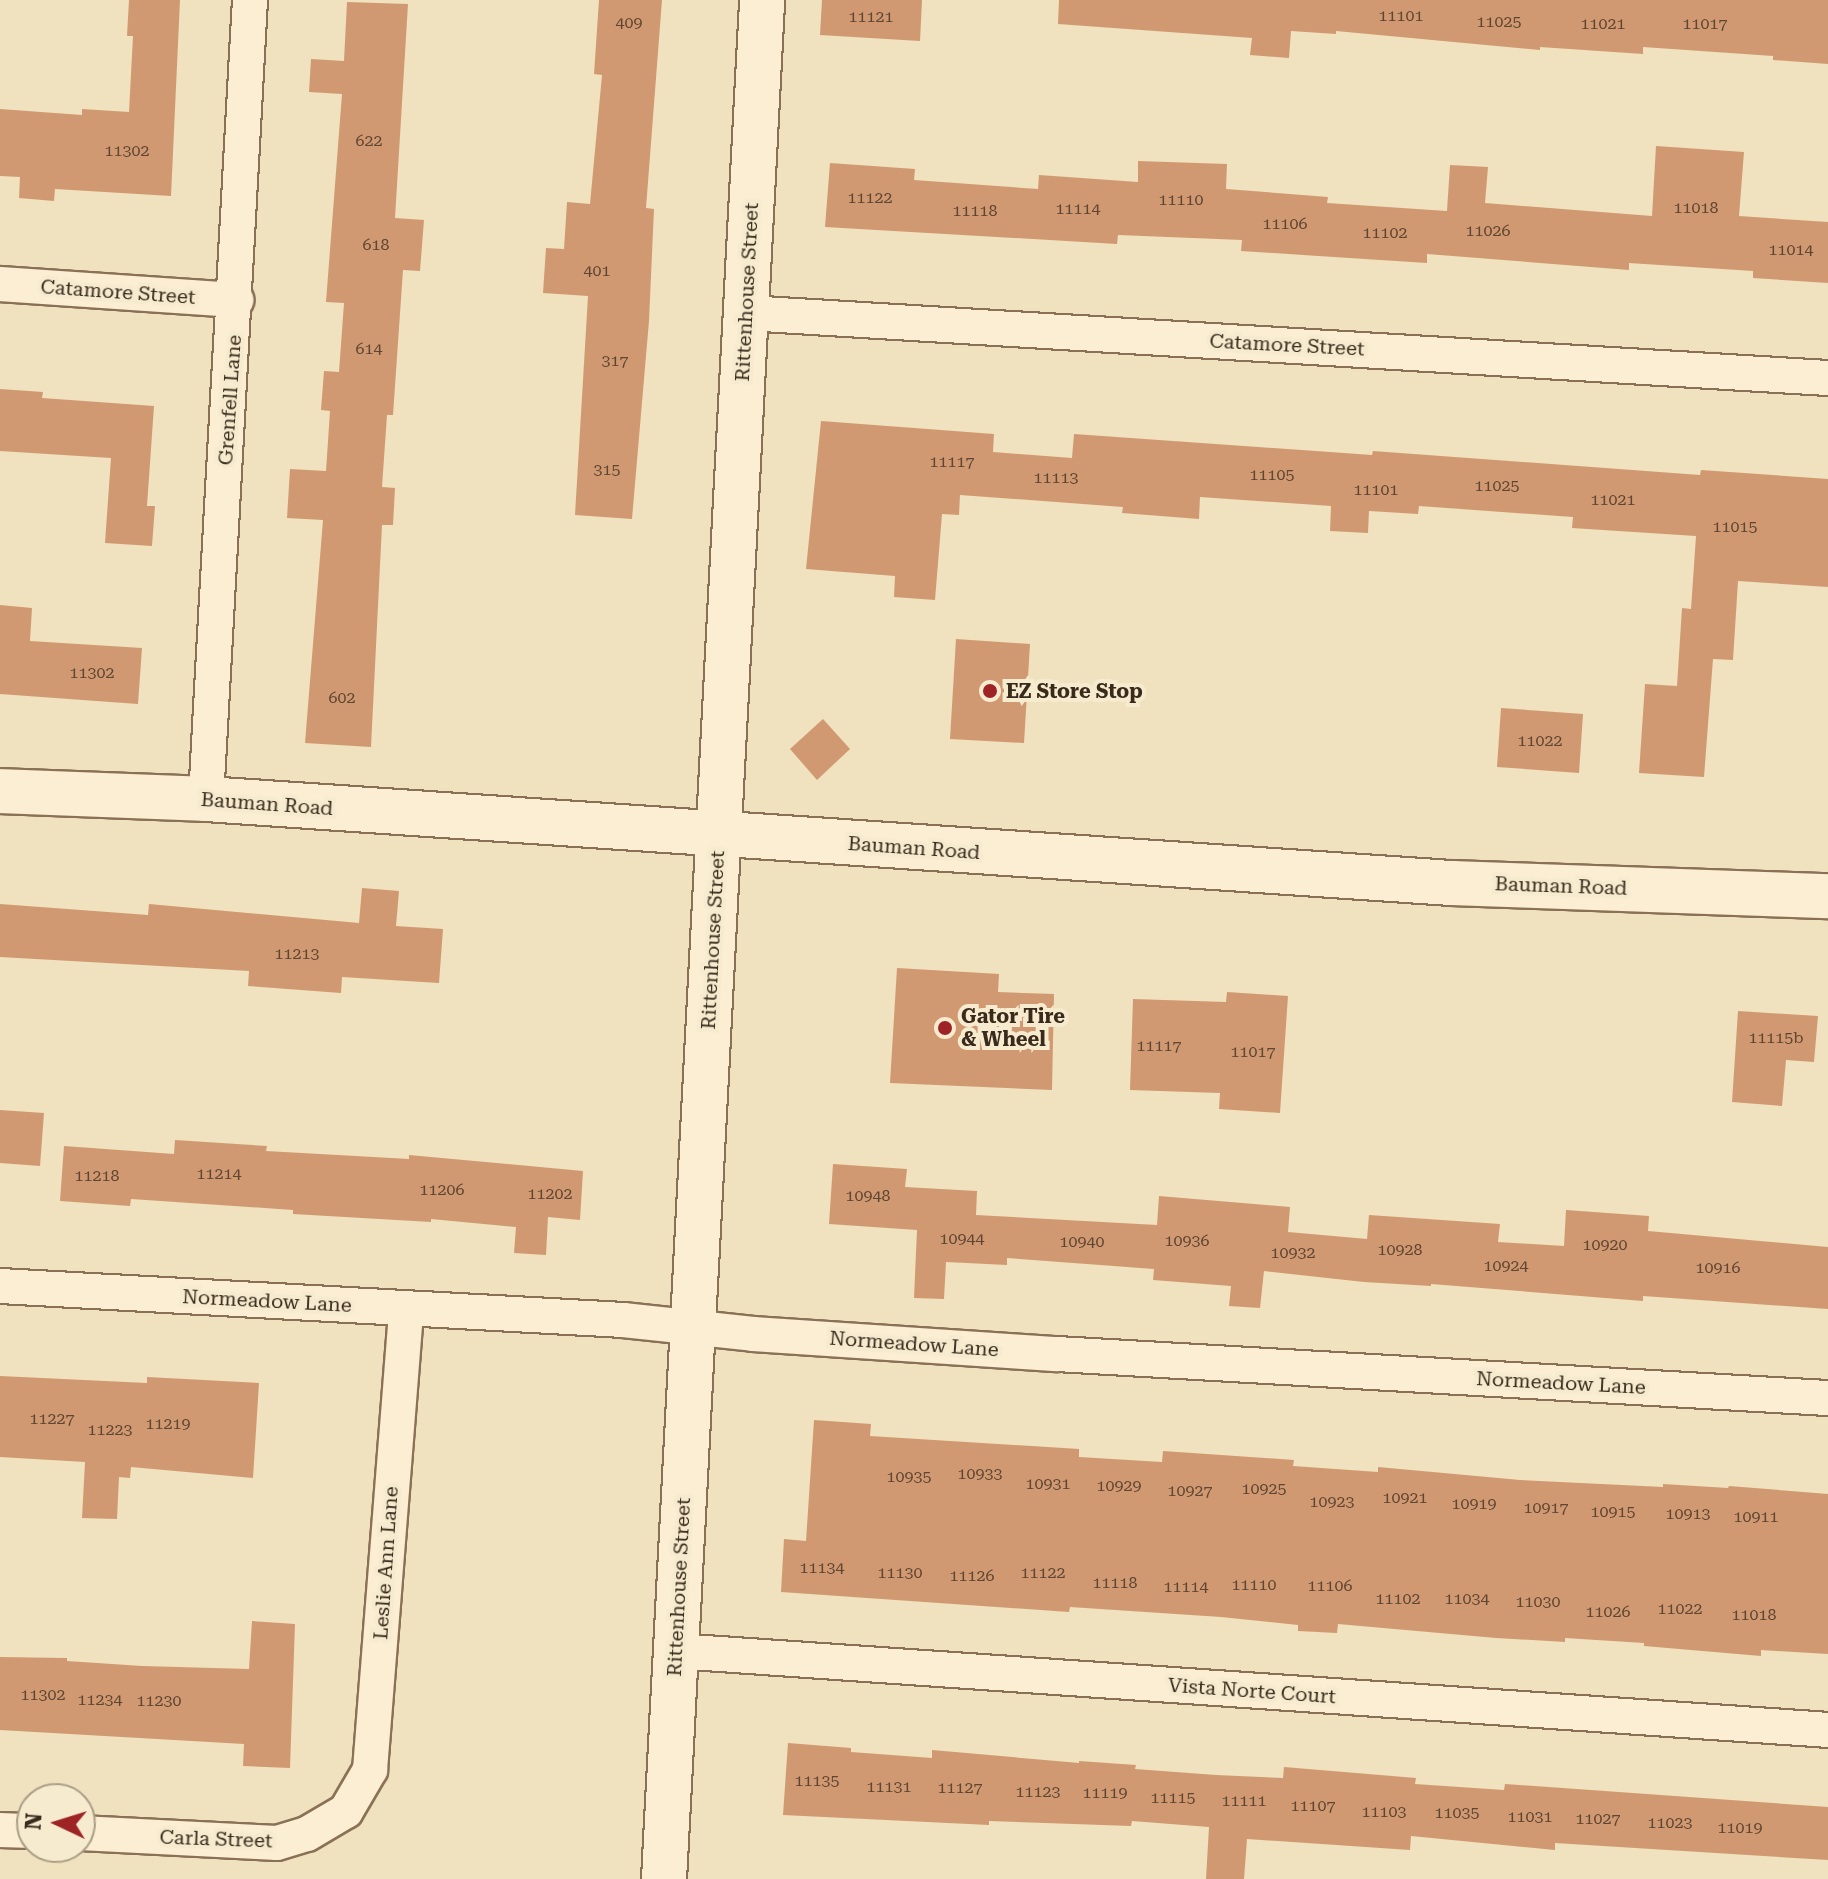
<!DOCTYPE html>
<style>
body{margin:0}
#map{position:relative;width:1828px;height:1879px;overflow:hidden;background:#f0e1bf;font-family:"Roboto Serif",serif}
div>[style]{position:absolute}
.building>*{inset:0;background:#d19972}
.roads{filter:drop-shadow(2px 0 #8a7156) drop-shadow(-2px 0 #8a7156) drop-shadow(0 2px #8a7156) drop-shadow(0 -2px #8a7156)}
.minor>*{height:34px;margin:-17px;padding:0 17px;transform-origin:17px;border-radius:17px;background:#fbeed3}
.tertiary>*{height:44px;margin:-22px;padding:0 22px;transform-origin:22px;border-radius:22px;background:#fbeed3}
.dots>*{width:22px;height:22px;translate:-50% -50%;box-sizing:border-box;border:4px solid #f7ebcf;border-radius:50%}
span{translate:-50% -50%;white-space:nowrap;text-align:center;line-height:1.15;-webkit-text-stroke:8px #f7ebcf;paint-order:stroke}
.number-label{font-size:16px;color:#5f4632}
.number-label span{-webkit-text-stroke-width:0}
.street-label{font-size:20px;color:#392a1c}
.poi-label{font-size:20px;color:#392a1c;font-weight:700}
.left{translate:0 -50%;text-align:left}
.north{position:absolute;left:16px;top:1783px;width:80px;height:80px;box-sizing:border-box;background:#f7ebcf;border:2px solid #ab9e87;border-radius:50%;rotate:274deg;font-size:22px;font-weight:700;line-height:32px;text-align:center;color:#392a1c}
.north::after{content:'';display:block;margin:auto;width:28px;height:36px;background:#9d2325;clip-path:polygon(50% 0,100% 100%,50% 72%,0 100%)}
</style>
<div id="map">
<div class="building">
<div style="clip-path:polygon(129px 0,180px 0,171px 196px,55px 189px,54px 201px,19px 198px,20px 177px,0 176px,0 109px,82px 115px,82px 109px,129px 112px,133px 36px,127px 36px)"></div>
<div style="clip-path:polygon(599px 0,662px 0,646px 208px,654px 209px,649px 321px,632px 519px,575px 515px,588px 296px,543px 293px,546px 248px,564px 249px,567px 202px,590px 204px,602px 75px,594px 74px)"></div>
<div style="clip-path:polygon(822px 0,922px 0,920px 41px,820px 35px)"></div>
<div style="clip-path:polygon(1059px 0,1828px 0,1828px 64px,1773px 60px,1773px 56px,1643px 47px,1643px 54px,1540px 47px,1540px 50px,1336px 31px,1336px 34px,1291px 31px,1289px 58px,1250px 55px,1252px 38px,1058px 24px)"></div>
<div style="clip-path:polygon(347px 2px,408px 4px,395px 218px,424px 220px,420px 271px,403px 270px,393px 415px,387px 415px,382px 487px,395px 488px,393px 525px,382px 525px,371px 747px,305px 743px,323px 520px,287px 518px,290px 469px,326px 471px,330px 411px,321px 410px,324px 371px,339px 372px,344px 303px,326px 302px,342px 94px,309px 92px,311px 59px,344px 61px)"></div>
<div style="clip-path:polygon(1656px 146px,1744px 152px,1739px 216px,1828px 222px,1828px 283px,1753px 278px,1753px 271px,1629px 263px,1629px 270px,1427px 254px,1427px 263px,1241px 251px,1242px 240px,1118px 235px,1117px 244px,825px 227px,830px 163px,915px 169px,914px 180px,1038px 189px,1039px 175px,1138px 182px,1138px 161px,1227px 164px,1226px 189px,1328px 197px,1327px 203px,1447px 211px,1450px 165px,1488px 167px,1485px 203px,1652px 216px)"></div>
<div style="clip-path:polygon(0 389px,43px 392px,42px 398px,154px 406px,147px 506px,155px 506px,152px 546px,105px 543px,111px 458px,0 451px)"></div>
<div style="clip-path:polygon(821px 421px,994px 434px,993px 452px,1072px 458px,1074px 434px,1372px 455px,1373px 451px,1700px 475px,1701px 470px,1828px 479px,1828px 587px,1738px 581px,1733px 660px,1713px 659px,1704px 777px,1639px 773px,1645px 684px,1677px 686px,1682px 608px,1691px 609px,1696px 536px,1572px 528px,1573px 517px,1419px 506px,1418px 514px,1369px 511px,1368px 533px,1330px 531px,1331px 506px,1200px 497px,1199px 519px,1122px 513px,1123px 507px,960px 495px,959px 515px,942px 514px,935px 600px,894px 597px,895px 576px,806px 569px)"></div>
<div style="clip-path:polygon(0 605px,32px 608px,30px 641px,142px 648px,138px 704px,0 694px)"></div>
<div style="clip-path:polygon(956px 639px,1030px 644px,1024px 743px,950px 739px)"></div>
<div style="clip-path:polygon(1501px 708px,1583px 714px,1579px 773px,1497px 767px)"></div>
<div style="clip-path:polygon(823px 719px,850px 749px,817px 780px,790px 749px)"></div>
<div style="clip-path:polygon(362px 888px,399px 891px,396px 926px,443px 929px,439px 983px,342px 977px,341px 993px,248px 986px,249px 971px,0 957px,0 904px,148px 915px,149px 904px,359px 923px)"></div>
<div style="clip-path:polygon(897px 968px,999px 974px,998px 992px,1054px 994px,1052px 1090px,890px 1083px)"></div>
<div style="clip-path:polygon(1227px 992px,1288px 996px,1280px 1113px,1219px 1109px,1220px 1093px,1130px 1090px,1133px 999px,1226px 1002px)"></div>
<div style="clip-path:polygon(1738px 1011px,1818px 1016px,1814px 1062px,1786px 1060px,1782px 1106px,1732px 1102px)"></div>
<div style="clip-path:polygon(0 1110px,44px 1113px,40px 1166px,0 1163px)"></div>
<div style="clip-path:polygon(175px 1140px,267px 1146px,266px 1151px,409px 1159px,409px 1155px,583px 1171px,580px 1220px,548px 1217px,546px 1255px,514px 1253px,516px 1227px,431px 1219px,431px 1222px,293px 1214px,293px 1210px,131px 1199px,130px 1206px,60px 1201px,64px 1146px,174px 1154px)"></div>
<div style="clip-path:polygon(833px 1164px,907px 1169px,905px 1187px,977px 1191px,976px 1215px,1157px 1225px,1159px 1196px,1290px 1207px,1288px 1232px,1367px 1239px,1369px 1215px,1500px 1224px,1498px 1242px,1564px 1246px,1566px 1210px,1649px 1216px,1648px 1231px,1828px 1247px,1828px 1309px,1643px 1296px,1643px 1301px,1431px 1284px,1431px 1286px,1364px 1282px,1264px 1271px,1260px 1308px,1229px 1306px,1231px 1286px,1153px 1280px,1154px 1269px,1007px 1258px,1007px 1265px,946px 1262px,944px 1299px,914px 1298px,917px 1230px,829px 1224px)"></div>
<div style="clip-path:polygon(0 1376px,147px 1383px,147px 1377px,259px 1383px,253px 1478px,131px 1467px,130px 1478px,119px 1477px,117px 1519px,82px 1518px,85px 1462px,0 1457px)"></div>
<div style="clip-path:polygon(814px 1420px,871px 1424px,870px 1436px,1079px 1449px,1079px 1457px,1162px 1462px,1163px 1451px,1294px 1460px,1293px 1466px,1378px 1472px,1378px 1467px,1520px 1480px,1663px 1487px,1663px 1484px,1728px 1488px,1729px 1486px,1828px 1494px,1828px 1654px,1761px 1650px,1761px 1656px,1644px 1646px,1644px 1643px,1565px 1638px,1565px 1642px,1496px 1638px,1338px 1624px,1337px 1633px,1298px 1631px,1298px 1625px,1221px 1617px,1070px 1607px,1069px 1612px,781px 1592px,784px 1539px,806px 1541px)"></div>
<div style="clip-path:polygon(252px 1621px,295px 1624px,290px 1768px,243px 1766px,244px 1744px,0 1730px,0 1657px,67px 1658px,67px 1661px,142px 1666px,249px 1669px)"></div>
<div style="clip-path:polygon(788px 1743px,851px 1748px,851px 1752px,932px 1758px,932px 1750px,1079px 1763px,1079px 1761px,1136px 1765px,1135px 1769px,1216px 1775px,1283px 1778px,1284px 1767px,1416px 1778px,1415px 1784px,1504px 1790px,1505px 1784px,1828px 1807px,1828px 1860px,1555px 1843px,1555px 1850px,1411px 1836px,1410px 1850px,1247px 1839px,1244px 1879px,1206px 1879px,1209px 1827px,1132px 1821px,1131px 1826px,989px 1821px,989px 1825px,783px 1815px)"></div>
</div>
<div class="roads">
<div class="minor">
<div style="left:0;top:284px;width:237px;rotate:3.9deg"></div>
<div style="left:746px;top:313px;width:1084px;rotate:3.44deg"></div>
<div style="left:206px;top:799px;width:800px;rotate:-86.85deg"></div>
<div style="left:0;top:1286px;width:624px;rotate:3.12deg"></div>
<div style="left:623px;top:1320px;width:131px;rotate:6.1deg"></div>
<div style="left:753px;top:1334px;width:305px;rotate:3.8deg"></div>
<div style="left:1057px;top:1354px;width:772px;rotate:3.27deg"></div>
<div style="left:676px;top:1651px;width:1155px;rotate:3.92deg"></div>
<div style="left:0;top:1830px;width:32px;rotate:2deg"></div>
<div style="left:80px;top:1833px;width:197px;rotate:2.9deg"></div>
<div style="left:277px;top:1843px;width:31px;rotate:-17deg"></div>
<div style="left:307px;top:1834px;width:45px;rotate:-30.5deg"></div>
<div style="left:346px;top:1811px;width:48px;rotate:-59.7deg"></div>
<div style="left:370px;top:1770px;width:462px;rotate:-85.5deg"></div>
</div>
<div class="tertiary">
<div style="left:0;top:791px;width:206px;rotate:2.2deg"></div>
<div style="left:206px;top:799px;width:1249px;rotate:3.86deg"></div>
<div style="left:1452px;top:883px;width:376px;rotate:2deg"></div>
<div style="left:664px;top:1879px;width:1882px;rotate:-87.01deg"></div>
</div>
</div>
<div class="dots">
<div style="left:990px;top:691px;background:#9d2325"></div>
<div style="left:945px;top:1028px;background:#9d2325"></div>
</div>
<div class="number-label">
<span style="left:1401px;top:16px">11101</span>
<span style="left:871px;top:17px">11121</span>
<span style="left:1499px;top:22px">11025</span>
<span style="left:629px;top:23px">409</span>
<span style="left:1603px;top:24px">11021</span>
<span style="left:1705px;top:24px">11017</span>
<span style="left:369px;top:141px">622</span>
<span style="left:127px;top:151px">11302</span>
<span style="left:870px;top:198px">11122</span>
<span style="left:1181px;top:200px">11110</span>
<span style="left:1696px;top:208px">11018</span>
<span style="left:1078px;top:209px">11114</span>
<span style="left:975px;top:211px">11118</span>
<span style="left:1285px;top:224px">11106</span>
<span style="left:1488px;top:231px">11026</span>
<span style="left:1385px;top:233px">11102</span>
<span style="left:376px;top:245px">618</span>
<span style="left:1791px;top:250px">11014</span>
<span style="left:597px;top:271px">401</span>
<span style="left:369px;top:349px">614</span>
<span style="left:615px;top:361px">317</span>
<span style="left:952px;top:462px">11117</span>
<span style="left:607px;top:470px">315</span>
<span style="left:1272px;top:475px">11105</span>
<span style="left:1056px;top:478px">11113</span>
<span style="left:1497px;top:486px">11025</span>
<span style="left:1376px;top:490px">11101</span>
<span style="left:1613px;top:500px">11021</span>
<span style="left:1735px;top:527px">11015</span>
<span style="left:92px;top:673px">11302</span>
<span style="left:342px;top:698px">602</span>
<span style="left:1540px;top:741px">11022</span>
<span style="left:297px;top:954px">11213</span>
<span style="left:1776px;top:1038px">11115b</span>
<span style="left:1159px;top:1046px">11117</span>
<span style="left:1253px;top:1052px">11017</span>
<span style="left:219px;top:1174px">11214</span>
<span style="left:97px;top:1176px">11218</span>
<span style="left:442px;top:1190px">11206</span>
<span style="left:550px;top:1194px">11202</span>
<span style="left:868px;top:1196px">10948</span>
<span style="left:962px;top:1239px">10944</span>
<span style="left:1187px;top:1241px">10936</span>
<span style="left:1082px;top:1242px">10940</span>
<span style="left:1605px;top:1245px">10920</span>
<span style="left:1400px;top:1250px">10928</span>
<span style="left:1293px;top:1253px">10932</span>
<span style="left:1506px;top:1266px">10924</span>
<span style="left:1718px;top:1268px">10916</span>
<span style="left:52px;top:1419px">11227</span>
<span style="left:168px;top:1424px">11219</span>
<span style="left:110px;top:1430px">11223</span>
<span style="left:980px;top:1474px">10933</span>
<span style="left:909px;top:1477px">10935</span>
<span style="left:1048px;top:1484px">10931</span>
<span style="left:1119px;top:1486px">10929</span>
<span style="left:1264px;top:1489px">10925</span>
<span style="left:1190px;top:1491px">10927</span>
<span style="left:1405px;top:1498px">10921</span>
<span style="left:1332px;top:1502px">10923</span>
<span style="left:1474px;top:1504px">10919</span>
<span style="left:1546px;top:1508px">10917</span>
<span style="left:1613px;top:1512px">10915</span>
<span style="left:1688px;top:1514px">10913</span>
<span style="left:1756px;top:1517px">10911</span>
<span style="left:822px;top:1568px">11134</span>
<span style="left:900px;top:1573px">11130</span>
<span style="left:1043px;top:1573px">11122</span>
<span style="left:972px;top:1576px">11126</span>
<span style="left:1115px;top:1583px">11118</span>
<span style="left:1254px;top:1585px">11110</span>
<span style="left:1330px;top:1586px">11106</span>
<span style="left:1186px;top:1587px">11114</span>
<span style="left:1398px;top:1599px">11102</span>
<span style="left:1467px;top:1599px">11034</span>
<span style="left:1538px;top:1602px">11030</span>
<span style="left:1680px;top:1609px">11022</span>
<span style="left:1608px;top:1612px">11026</span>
<span style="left:1754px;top:1615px">11018</span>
<span style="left:43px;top:1695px">11302</span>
<span style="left:100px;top:1700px">11234</span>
<span style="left:159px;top:1701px">11230</span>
<span style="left:817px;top:1781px">11135</span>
<span style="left:889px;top:1787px">11131</span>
<span style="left:960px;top:1788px">11127</span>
<span style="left:1038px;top:1792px">11123</span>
<span style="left:1105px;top:1793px">11119</span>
<span style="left:1173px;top:1798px">11115</span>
<span style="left:1244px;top:1801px">11111</span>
<span style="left:1313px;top:1806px">11107</span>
<span style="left:1384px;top:1812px">11103</span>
<span style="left:1457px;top:1813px">11035</span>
<span style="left:1530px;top:1817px">11031</span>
<span style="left:1598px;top:1819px">11027</span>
<span style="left:1670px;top:1823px">11023</span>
<span style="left:1740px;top:1828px">11019</span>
</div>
<div class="street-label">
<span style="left:118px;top:292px;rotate:4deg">Catamore Street</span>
<span style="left:747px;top:292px;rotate:-87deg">Rittenhouse Street</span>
<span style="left:1287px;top:345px;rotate:3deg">Catamore Street</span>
<span style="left:230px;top:400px;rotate:-86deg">Grenfell Lane</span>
<span style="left:267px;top:804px;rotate:4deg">Bauman Road</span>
<span style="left:914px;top:848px;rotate:4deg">Bauman Road</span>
<span style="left:1561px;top:886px;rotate:2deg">Bauman Road</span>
<span style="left:713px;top:940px;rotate:-87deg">Rittenhouse Street</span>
<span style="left:267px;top:1301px;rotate:3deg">Normeadow Lane</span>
<span style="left:914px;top:1344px;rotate:4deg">Normeadow Lane</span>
<span style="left:1561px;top:1383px;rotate:3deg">Normeadow Lane</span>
<span style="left:386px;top:1563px;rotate:-86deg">Leslie Ann Lane</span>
<span style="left:679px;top:1587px;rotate:-87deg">Rittenhouse Street</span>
<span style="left:1252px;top:1691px;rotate:4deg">Vista Norte Court</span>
<span style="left:216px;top:1839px;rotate:2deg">Carla Street</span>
</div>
<div class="poi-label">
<span class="left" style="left:1006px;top:691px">EZ Store Stop</span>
<span class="left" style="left:961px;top:1028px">Gator Tire<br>&amp; Wheel</span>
</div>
<div class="north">N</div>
</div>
